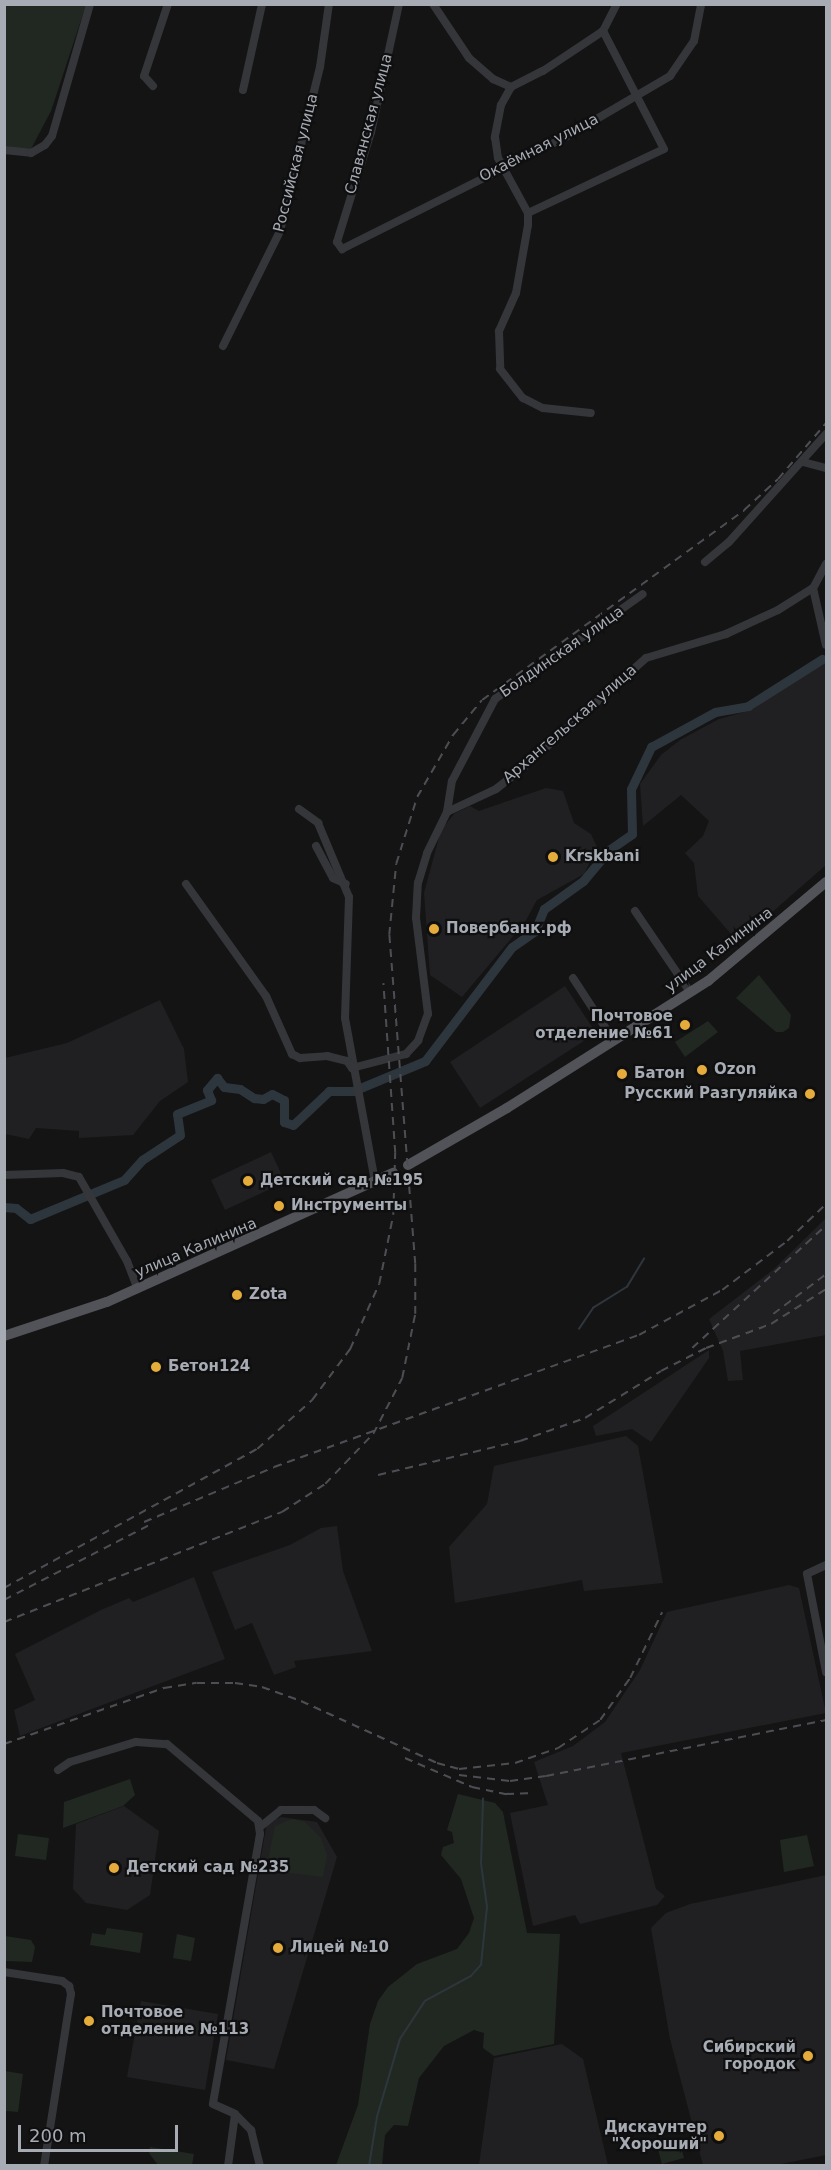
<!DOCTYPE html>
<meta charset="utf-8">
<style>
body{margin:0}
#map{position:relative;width:831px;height:2170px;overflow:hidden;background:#141415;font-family:"DejaVu Sans",sans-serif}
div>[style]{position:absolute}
.built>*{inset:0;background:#202022}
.green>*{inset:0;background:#202821}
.stream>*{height:1.5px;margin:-0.75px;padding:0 0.75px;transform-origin:0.75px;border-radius:0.75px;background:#2e363d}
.river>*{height:9px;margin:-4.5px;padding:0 4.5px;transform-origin:4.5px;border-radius:4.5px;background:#2e363d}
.minor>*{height:8px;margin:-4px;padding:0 4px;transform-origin:4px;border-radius:4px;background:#35363a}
.major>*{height:10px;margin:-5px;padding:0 5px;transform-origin:5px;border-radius:5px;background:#515359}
.rail>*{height:1.5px;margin-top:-0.75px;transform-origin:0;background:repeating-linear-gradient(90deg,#4c4e53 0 8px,transparent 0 14px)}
.dots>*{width:16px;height:16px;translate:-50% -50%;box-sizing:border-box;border:3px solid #0f0f10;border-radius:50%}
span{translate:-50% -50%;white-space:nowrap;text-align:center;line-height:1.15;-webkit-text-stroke:4.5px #0f0f10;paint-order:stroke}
.street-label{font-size:15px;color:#a6abb4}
.poi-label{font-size:15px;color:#a6abb4;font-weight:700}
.left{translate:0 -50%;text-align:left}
.right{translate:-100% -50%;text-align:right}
.frame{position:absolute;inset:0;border:6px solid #a6abb4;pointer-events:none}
.scale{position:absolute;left:18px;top:2125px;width:160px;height:27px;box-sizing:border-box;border:3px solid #a6abb4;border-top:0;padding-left:8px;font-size:18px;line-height:21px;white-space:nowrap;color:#a6abb4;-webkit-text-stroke:4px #0f0f10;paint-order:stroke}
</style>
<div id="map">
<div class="built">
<div style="clip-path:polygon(826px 662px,826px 865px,738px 942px,698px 896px,694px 863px,685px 853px,703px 836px,709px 821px,681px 795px,643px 826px,640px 784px,661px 755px,680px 740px,719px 719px,752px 710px,808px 669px)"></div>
<div style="clip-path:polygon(546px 788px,563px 791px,574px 823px,591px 834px,597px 847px,584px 874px,537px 900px,525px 922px,462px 997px,430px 975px,424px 893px,441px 830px,455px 813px,470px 806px,479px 811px)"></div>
<div style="clip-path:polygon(565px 986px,596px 1033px,480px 1108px,450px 1062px)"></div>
<div style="clip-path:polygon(160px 1000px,184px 1049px,188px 1082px,160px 1101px,133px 1135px,79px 1138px,79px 1131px,36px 1128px,29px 1139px,5px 1134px,5px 1058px,67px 1043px)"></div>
<div style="clip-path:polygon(271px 1152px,285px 1182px,225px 1210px,211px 1180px)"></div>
<div style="clip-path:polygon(826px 1218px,826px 1335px,740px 1351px,743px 1380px,728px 1381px,723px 1351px,709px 1319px,774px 1269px)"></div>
<div style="clip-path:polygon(709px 1350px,709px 1358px,651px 1442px,632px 1429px,596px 1436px,593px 1426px)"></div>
<div style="clip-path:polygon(626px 1436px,638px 1446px,663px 1583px,584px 1591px,582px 1580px,455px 1603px,449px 1547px,487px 1504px,494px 1466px)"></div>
<div style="clip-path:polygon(337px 1526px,343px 1571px,372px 1651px,294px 1661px,296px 1667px,274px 1675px,252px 1623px,235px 1630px,212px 1572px,290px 1545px,321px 1528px)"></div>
<div style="clip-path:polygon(194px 1577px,225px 1659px,20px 1736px,14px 1710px,35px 1700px,15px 1654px,101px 1610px,129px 1598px,133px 1602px)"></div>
<div style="clip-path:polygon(789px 1585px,799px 1588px,826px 1713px,621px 1753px,656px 1889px,665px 1896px,657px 1905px,580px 1924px,575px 1915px,533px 1926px,510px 1813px,548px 1805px,534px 1762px,573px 1746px,605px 1722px,640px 1670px,667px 1612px)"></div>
<div style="clip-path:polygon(124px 1806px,159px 1831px,150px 1895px,127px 1910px,86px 1903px,73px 1889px,76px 1824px)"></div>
<div style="clip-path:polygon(281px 1817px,317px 1822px,337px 1857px,274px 2069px,226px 2060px,267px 1822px)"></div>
<div style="clip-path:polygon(826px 1875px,826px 2155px,776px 2165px,703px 2165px,670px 2039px,651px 1928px,666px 1913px,690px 1904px)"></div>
<div style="clip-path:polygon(141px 2001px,218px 2014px,205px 2090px,127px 2077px)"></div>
<div style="clip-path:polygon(562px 2044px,583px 2059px,608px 2165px,479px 2165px,494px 2058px)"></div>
</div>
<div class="green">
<div style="clip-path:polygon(4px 5px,86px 5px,51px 111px,31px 149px,5px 147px)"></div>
<div style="clip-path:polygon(759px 975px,791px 1015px,789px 1028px,783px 1032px,776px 1032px,736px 998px)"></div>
<div style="clip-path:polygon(708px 1021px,718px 1032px,685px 1057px,675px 1042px)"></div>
<div style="clip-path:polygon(130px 1779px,135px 1795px,123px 1806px,63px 1828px,64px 1802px)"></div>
<div style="clip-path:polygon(458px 1794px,495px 1803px,503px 1812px,527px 1933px,560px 1934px,554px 2044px,494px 2056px,483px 2048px,484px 2033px,474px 2030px,444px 2046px,419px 2078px,408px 2126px,394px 2125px,385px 2135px,382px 2165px,336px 2165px,358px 2105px,370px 2024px,378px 2001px,388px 1987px,417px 1964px,457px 1949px,469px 1933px,474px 1918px,461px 1879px,441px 1855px,443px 1847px,454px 1843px,452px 1832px,447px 1830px)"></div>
<div style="clip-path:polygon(292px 1819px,305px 1822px,321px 1838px,327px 1855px,323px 1877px,266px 1870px,275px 1826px)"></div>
<div style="clip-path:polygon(18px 1834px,49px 1838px,46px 1860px,15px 1856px)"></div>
<div style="clip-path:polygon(807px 1835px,814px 1866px,784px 1872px,780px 1840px)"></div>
<div style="clip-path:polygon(107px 1928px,143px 1933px,140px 1953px,90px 1945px,92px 1933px,105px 1935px)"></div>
<div style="clip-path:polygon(177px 1934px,195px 1938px,191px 1961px,173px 1958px)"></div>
<div style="clip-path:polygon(5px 1936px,31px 1940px,35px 1947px,32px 1962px,5px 1961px)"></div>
<div style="clip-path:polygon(5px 2071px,23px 2074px,18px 2112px,6px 2111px)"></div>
<div style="clip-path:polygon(679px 2140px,684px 2158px,662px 2164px,657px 2146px)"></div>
<div style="clip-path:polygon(150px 2147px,194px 2154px,192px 2165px,158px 2165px,149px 2153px)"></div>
</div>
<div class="stream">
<div style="left:579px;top:1329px;width:25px;rotate:-56deg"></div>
<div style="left:593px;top:1308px;width:40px;rotate:-32deg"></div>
<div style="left:627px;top:1287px;width:33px;rotate:-59deg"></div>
<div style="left:369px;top:2166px;width:50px;rotate:-80.7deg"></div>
<div style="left:377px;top:2117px;width:81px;rotate:-73.6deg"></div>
<div style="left:400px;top:2039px;width:45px;rotate:-56.7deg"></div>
<div style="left:425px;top:2001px;width:52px;rotate:-28.5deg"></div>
<div style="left:471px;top:1976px;width:15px;rotate:-48deg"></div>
<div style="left:481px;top:1965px;width:58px;rotate:-84.1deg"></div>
<div style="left:487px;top:1907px;width:43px;rotate:-97.9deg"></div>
<div style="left:481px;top:1864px;width:65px;rotate:-88.2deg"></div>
</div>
<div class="river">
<div style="left:4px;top:1207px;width:12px;rotate:5deg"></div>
<div style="left:16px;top:1208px;width:18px;rotate:38deg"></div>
<div style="left:30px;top:1219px;width:102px;rotate:-22.5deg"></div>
<div style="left:124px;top:1180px;width:27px;rotate:-48deg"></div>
<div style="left:142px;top:1160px;width:45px;rotate:-33.3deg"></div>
<div style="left:180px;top:1135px;width:21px;rotate:-98deg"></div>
<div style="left:177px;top:1114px;width:37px;rotate:-22deg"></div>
<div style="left:211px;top:1100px;width:11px;rotate:-112deg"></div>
<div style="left:207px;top:1090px;width:16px;rotate:-50deg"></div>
<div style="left:217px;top:1078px;width:11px;rotate:52deg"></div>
<div style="left:224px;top:1087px;width:16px;rotate:7deg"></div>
<div style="left:240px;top:1089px;width:17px;rotate:33deg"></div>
<div style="left:254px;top:1098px;width:9px;rotate:6deg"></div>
<div style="left:263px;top:1099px;width:10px;rotate:-29deg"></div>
<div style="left:272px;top:1094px;width:13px;rotate:27deg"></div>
<div style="left:284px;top:1100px;width:22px;rotate:90deg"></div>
<div style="left:284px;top:1122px;width:9px;rotate:18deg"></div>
<div style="left:293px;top:1125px;width:50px;rotate:-43.4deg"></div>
<div style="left:329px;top:1091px;width:24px"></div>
<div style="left:353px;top:1091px;width:78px;rotate:-22.6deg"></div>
<div style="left:425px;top:1061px;width:143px;rotate:-52.7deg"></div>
<div style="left:512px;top:947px;width:28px;rotate:-35deg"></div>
<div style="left:535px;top:931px;width:24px;rotate:-68deg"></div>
<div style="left:544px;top:909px;width:48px;rotate:-35.7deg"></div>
<div style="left:583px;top:881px;width:40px;rotate:-50deg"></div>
<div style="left:609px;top:850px;width:28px;rotate:-35deg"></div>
<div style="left:632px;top:834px;width:45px;rotate:-91.3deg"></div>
<div style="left:631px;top:789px;width:47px;rotate:-64.5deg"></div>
<div style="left:651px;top:747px;width:73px;rotate:-28.7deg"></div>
<div style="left:715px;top:712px;width:34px;rotate:-10deg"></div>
<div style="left:748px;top:706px;width:88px;rotate:-32.4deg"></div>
</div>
<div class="minor">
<div style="left:399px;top:4px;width:131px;rotate:102.3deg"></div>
<div style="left:371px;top:132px;width:115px;rotate:107.2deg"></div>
<div style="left:337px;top:242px;width:9px;rotate:54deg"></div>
<div style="left:342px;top:249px;width:248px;rotate:-26.6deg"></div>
<div style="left:564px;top:138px;width:123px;rotate:-30.3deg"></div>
<div style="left:670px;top:76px;width:42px;rotate:-55.6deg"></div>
<div style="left:694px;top:41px;width:38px;rotate:-79deg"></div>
<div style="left:433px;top:4px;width:65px;rotate:56.3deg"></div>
<div style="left:469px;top:58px;width:32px;rotate:41deg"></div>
<div style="left:493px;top:79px;width:20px;rotate:24deg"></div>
<div style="left:153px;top:86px;width:13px;rotate:-132deg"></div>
<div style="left:144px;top:76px;width:76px;rotate:-71.6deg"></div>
<div style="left:511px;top:87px;width:21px;rotate:119deg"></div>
<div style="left:501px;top:105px;width:33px;rotate:101deg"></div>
<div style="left:495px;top:137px;width:21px;rotate:82deg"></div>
<div style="left:498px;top:158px;width:63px;rotate:61.4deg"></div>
<div style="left:528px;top:213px;width:12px;rotate:90deg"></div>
<div style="left:528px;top:225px;width:69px;rotate:100deg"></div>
<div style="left:516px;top:293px;width:42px;rotate:114.1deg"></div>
<div style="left:499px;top:331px;width:38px;rotate:88deg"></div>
<div style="left:500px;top:369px;width:37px;rotate:52deg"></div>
<div style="left:523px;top:398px;width:22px;rotate:27deg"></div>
<div style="left:543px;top:408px;width:48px;rotate:5.9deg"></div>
<div style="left:511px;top:87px;width:36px;rotate:-27deg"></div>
<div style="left:543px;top:71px;width:72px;rotate:-33.7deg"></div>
<div style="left:603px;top:31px;width:30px;rotate:-63deg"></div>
<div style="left:243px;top:90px;width:88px;rotate:-77.5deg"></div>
<div style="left:4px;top:150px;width:27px;rotate:6deg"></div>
<div style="left:31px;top:153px;width:16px;rotate:-30deg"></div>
<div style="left:45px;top:145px;width:11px;rotate:-52deg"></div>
<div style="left:52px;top:136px;width:137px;rotate:-73.9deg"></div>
<div style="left:528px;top:213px;width:150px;rotate:-25.2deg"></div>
<div style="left:664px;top:149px;width:133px;rotate:-117.3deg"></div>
<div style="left:223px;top:346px;width:128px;rotate:-63.6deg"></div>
<div style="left:280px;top:231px;width:169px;rotate:-76.3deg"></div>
<div style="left:320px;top:67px;width:64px;rotate:-81.9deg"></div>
<div style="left:803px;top:462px;width:24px;rotate:15deg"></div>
<div style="left:705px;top:562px;width:31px;rotate:-40deg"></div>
<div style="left:729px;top:542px;width:145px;rotate:-48.1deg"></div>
<div style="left:826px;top:564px;width:27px;rotate:118deg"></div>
<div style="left:813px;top:588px;width:58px;rotate:77.2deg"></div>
<div style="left:299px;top:809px;width:24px;rotate:36deg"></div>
<div style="left:318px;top:823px;width:80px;rotate:67.3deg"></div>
<div style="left:349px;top:897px;width:121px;rotate:91.9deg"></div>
<div style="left:345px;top:1018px;width:167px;rotate:79.6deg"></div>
<div style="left:447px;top:812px;width:31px;rotate:-81deg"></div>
<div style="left:452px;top:781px;width:93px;rotate:-62.3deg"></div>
<div style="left:495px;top:699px;width:181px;rotate:-35.4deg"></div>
<div style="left:316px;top:846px;width:36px;rotate:62deg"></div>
<div style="left:333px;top:878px;width:14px;rotate:25deg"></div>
<div style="left:186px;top:884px;width:138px;rotate:54.5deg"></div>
<div style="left:266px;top:996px;width:64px;rotate:65.9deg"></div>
<div style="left:292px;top:1054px;width:9px;rotate:27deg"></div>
<div style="left:300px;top:1058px;width:27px;rotate:-4deg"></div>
<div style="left:327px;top:1056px;width:21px;rotate:14deg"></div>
<div style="left:347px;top:1061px;width:9px;rotate:54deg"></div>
<div style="left:352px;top:1068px;width:56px;rotate:-14.5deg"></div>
<div style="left:406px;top:1054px;width:18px;rotate:-47deg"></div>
<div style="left:418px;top:1041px;width:29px;rotate:-70deg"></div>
<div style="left:428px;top:1014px;width:97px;rotate:-97.1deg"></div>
<div style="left:416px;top:918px;width:35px;rotate:-87deg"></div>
<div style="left:418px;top:883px;width:31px;rotate:-73deg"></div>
<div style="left:427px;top:853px;width:46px;rotate:-64deg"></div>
<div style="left:447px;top:812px;width:54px;rotate:-25.1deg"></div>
<div style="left:496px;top:789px;width:34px;rotate:-38deg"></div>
<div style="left:523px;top:768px;width:165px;rotate:-41.8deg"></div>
<div style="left:646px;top:658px;width:84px;rotate:-16.7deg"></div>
<div style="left:726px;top:634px;width:57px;rotate:-24.8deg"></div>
<div style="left:778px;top:610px;width:41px;rotate:-32.2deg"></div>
<div style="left:635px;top:911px;width:98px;rotate:55.8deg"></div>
<div style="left:573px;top:978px;width:75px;rotate:56.9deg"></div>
<div style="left:4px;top:1175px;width:59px;rotate:-1.9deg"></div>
<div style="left:63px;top:1173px;width:16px;rotate:14deg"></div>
<div style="left:79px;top:1177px;width:97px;rotate:60.3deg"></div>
<div style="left:127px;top:1261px;width:30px;rotate:69deg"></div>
<div style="left:826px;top:1565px;width:21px;rotate:155deg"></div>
<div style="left:807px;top:1574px;width:100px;rotate:79deg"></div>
<div style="left:58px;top:1770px;width:14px;rotate:-34deg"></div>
<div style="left:70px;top:1762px;width:69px;rotate:-16.9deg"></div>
<div style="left:136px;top:1742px;width:31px;rotate:4deg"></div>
<div style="left:167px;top:1744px;width:119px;rotate:40.2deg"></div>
<div style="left:258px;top:1821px;width:13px;rotate:81deg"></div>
<div style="left:260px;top:1834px;width:274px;rotate:99.9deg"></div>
<div style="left:213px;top:2104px;width:24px;rotate:24deg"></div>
<div style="left:235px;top:2114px;width:23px;rotate:45deg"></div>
<div style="left:251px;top:2130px;width:37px;rotate:76deg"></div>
<div style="left:260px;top:1827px;width:27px;rotate:-39deg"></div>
<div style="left:281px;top:1810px;width:33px"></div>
<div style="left:314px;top:1810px;width:14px;rotate:36deg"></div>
<div style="left:4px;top:1972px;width:59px;rotate:8.8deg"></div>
<div style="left:62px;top:1981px;width:9px;rotate:36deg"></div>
<div style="left:69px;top:1986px;width:8px;rotate:76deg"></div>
<div style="left:71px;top:1994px;width:174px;rotate:98.9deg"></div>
<div style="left:228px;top:2166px;width:52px;rotate:-82.3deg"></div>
</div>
<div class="major">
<div style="left:408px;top:1165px;width:114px;rotate:-29.9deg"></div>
<div style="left:507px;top:1108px;width:238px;rotate:-32.3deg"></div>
<div style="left:708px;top:981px;width:154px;rotate:-40deg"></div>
<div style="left:4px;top:1336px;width:108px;rotate:-18.3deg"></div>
<div style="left:107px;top:1302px;width:314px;rotate:-24.3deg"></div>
</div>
<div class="rail">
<div style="left:773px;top:1314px;width:66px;rotate:-37deg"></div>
<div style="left:692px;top:1348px;width:182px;rotate:-42.5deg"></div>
<div style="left:378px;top:1475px;width:146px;rotate:-13.5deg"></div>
<div style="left:520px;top:1441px;width:69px;rotate:-19.5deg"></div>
<div style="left:585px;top:1418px;width:89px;rotate:-31.7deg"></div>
<div style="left:661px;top:1371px;width:51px;rotate:-27.1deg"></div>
<div style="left:706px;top:1348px;width:69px;rotate:-20.3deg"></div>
<div style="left:771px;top:1324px;width:65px;rotate:-32.5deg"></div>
<div style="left:144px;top:1522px;width:141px;rotate:-22.9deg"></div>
<div style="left:274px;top:1467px;width:388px;rotate:-19.9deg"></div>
<div style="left:639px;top:1335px;width:94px;rotate:-28.5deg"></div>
<div style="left:722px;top:1290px;width:81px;rotate:-37deg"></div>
<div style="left:787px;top:1241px;width:54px;rotate:-43.5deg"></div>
<div style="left:4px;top:1588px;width:289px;rotate:-28.8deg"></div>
<div style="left:257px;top:1449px;width:74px;rotate:-41.7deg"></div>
<div style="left:312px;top:1400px;width:64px;rotate:-53.3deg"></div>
<div style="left:350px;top:1349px;width:71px;rotate:-66deg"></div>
<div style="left:379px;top:1284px;width:70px;rotate:-78.5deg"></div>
<div style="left:393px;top:1215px;width:62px;rotate:-88.2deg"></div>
<div style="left:395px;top:1153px;width:170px;rotate:-94deg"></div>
<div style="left:4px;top:1600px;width:168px;rotate:-27.3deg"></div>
<div style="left:4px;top:1622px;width:299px;rotate:-21.6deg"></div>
<div style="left:282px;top:1512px;width:51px;rotate:-33.1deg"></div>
<div style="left:325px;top:1484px;width:69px;rotate:-46.2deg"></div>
<div style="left:373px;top:1434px;width:63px;rotate:-62.6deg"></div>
<div style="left:402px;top:1378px;width:65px;rotate:-78.5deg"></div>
<div style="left:415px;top:1314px;width:50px;rotate:-90deg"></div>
<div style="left:415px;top:1264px;width:330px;rotate:-94.5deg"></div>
<div style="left:389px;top:935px;width:71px;rotate:-84.4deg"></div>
<div style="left:396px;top:864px;width:70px;rotate:-72.6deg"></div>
<div style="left:417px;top:797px;width:72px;rotate:-59.9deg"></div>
<div style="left:453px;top:735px;width:45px;rotate:-50.4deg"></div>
<div style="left:482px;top:700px;width:324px;rotate:-35.9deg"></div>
<div style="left:744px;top:510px;width:46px;rotate:-42.4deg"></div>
<div style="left:778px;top:479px;width:74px;rotate:-49.4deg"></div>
<div style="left:4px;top:1744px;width:170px;rotate:-19.3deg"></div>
<div style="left:164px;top:1688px;width:33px;rotate:-9deg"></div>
<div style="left:197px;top:1683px;width:38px"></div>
<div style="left:235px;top:1683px;width:27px;rotate:8deg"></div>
<div style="left:262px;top:1687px;width:41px;rotate:19.7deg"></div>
<div style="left:301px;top:1701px;width:149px;rotate:24.5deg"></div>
<div style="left:437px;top:1763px;width:23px;rotate:15deg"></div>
<div style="left:459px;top:1769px;width:56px;rotate:-6.1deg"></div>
<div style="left:515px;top:1763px;width:46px;rotate:-19.2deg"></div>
<div style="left:558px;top:1748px;width:50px;rotate:-33.7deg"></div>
<div style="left:600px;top:1720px;width:52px;rotate:-54.5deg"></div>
<div style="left:630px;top:1678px;width:73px;rotate:-64.1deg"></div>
<div style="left:405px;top:1758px;width:73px;rotate:23.4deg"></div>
<div style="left:472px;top:1787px;width:35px;rotate:12deg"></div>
<div style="left:506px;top:1794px;width:27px;rotate:-2deg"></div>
<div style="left:459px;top:1775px;width:51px;rotate:6.7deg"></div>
<div style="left:510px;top:1781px;width:36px;rotate:-8deg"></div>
<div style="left:546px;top:1776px;width:286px;rotate:-11.3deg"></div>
</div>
<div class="dots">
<div style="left:553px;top:857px;background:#e5ac3c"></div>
<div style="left:434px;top:929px;background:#e5ac3c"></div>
<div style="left:685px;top:1025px;background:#e5ac3c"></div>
<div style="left:702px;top:1070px;background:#e5ac3c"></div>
<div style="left:622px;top:1074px;background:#e5ac3c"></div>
<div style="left:810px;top:1094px;background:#e5ac3c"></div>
<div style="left:248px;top:1181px;background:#e5ac3c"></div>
<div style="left:279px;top:1206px;background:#e5ac3c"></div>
<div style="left:237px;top:1295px;background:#e5ac3c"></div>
<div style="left:156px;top:1367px;background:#e5ac3c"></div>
<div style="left:114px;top:1868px;background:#e5ac3c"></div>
<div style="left:278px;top:1948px;background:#e5ac3c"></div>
<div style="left:89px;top:2021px;background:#e5ac3c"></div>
<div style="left:808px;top:2056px;background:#e5ac3c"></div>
<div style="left:719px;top:2136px;background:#e5ac3c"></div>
</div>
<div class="street-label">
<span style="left:369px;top:124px;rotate:-75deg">Славянская улица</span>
<span style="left:539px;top:148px;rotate:-27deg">Окаёмная улица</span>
<span style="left:296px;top:163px;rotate:-76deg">Российская улица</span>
<span style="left:562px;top:652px;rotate:-35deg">Болдинская улица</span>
<span style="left:570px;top:724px;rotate:-41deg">Архангельская улица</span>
<span style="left:719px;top:950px;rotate:-37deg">улица Калинина</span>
<span style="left:196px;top:1248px;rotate:-23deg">улица Калинина</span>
</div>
<div class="poi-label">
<span class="left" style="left:565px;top:857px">Krskbani</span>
<span class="left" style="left:446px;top:929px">Повербанк.рф</span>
<span class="right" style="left:673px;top:1025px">Почтовое<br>отделение №61</span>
<span class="left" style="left:714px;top:1070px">Ozon</span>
<span class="left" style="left:634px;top:1074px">Батон</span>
<span class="right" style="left:798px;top:1094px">Русский Разгуляйка</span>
<span class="left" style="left:260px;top:1181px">Детский сад №195</span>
<span class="left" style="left:291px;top:1206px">Инструменты</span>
<span class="left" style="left:249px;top:1295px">Zota</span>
<span class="left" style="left:168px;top:1367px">Бетон124</span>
<span class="left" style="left:126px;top:1868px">Детский сад №235</span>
<span class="left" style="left:290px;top:1948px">Лицей №10</span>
<span class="left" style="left:101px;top:2021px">Почтовое<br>отделение №113</span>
<span class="right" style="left:796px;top:2056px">Сибирский<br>городок</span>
<span class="right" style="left:707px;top:2136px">Дискаунтер<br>"Хороший"</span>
</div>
<div class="frame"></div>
<div class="scale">200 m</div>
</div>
